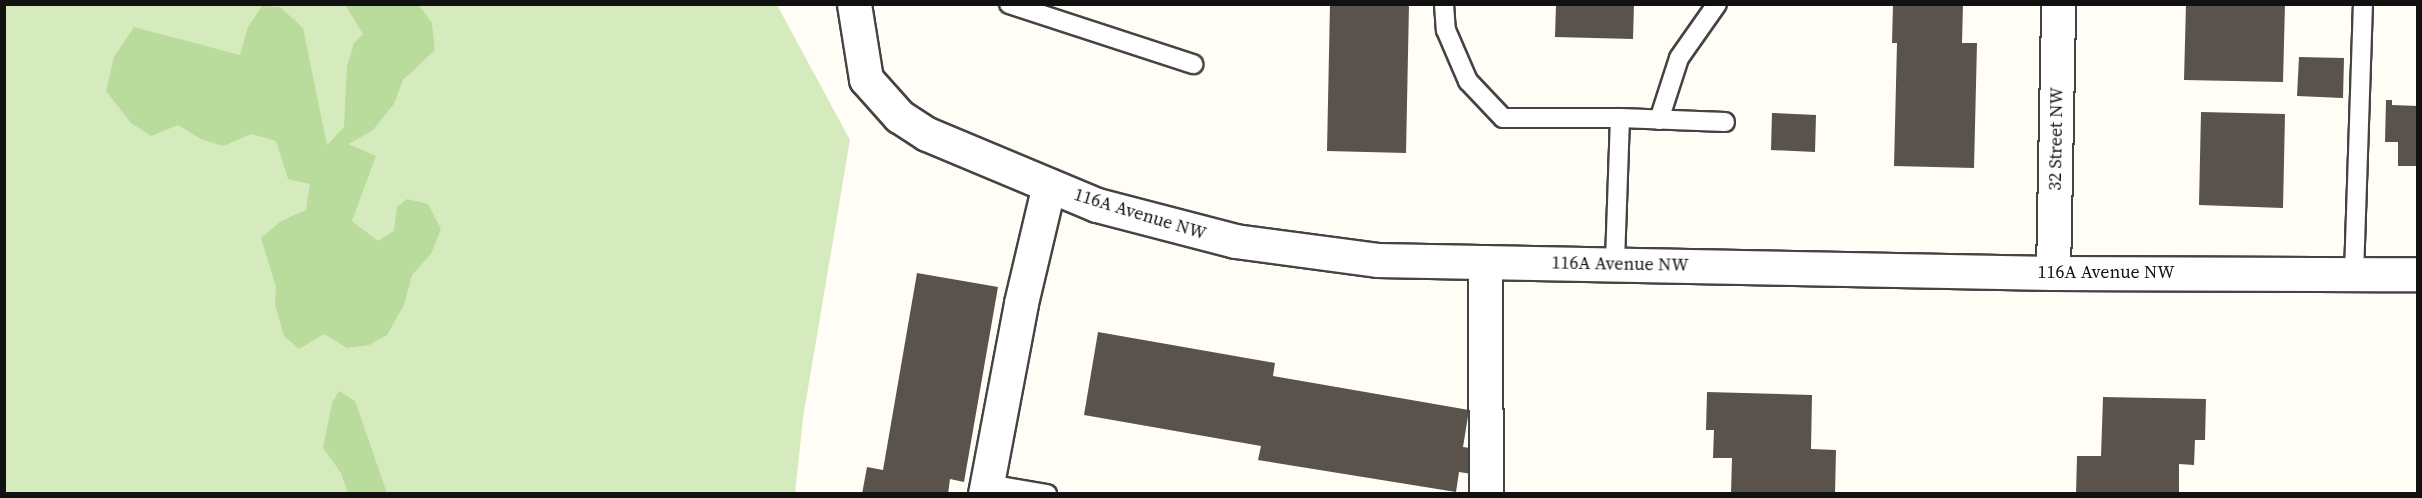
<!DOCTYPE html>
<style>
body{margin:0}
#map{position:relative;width:2422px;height:498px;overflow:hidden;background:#fffdf5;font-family:"Source Serif 4",serif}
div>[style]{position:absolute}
.green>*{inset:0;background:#d5ebbd}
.forest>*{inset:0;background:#b9dc9c}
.building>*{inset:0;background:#5a524d}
.roads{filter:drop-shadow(2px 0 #444) drop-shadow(-2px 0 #444) drop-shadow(0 2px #444) drop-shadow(0 -2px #444)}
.lane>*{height:18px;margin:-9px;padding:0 9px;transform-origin:9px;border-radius:9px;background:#fff}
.street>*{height:33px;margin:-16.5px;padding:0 16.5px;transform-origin:16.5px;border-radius:16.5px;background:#fff}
span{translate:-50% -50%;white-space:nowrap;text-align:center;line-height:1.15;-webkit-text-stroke:6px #fff;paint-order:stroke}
.street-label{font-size:18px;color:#111}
.frame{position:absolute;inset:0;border:6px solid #111;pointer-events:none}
</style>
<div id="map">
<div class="green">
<div style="clip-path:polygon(4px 5px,777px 5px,850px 140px,803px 418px,795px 493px,5px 493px)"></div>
</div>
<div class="forest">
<div style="clip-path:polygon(345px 5px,419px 5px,432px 23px,435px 50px,403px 80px,394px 104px,372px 131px,348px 144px,376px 156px,352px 221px,378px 241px,394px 231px,397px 207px,407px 199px,428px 204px,441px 229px,431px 254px,412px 275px,404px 305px,387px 335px,369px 345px,347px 348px,324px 334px,299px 349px,284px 336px,275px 304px,276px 287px,261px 238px,281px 221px,306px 210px,310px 184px,288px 179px,276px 141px,251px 134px,223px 146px,201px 139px,178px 125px,151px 136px,131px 123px,106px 91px,114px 57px,134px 27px,240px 55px,248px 27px,262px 6px,280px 7px,303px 28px,327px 145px,344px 127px,347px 66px,354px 43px,363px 34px)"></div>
<div style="clip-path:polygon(339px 391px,355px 401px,387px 493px,348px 493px,341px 473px,323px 448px,332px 403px)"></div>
</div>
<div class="building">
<div style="clip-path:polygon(1330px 4px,1409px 4px,1406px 153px,1327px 151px)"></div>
<div style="clip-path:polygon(1556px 4px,1634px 4px,1633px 39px,1555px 37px)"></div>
<div style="clip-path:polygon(1893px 4px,1963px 4px,1962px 43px,1977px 43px,1974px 168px,1894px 166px,1897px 43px,1892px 43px)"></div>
<div style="clip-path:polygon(2186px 4px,2285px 4px,2283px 82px,2184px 80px)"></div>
<div style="clip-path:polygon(2299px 57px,2344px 58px,2343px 98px,2297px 96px)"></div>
<div style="clip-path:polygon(2386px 100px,2392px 100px,2392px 105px,2418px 106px,2418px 166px,2398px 166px,2398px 142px,2385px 142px)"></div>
<div style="clip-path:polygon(2201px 112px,2285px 114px,2283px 208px,2199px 205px)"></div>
<div style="clip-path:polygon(1772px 113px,1816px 115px,1815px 152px,1771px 150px)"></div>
<div style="clip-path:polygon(917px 273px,998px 287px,964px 482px,950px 479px,948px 494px,862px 494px,867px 467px,883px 470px)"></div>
<div style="clip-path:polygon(1098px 332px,1275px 363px,1273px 376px,1469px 410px,1463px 447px,1477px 449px,1472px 474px,1459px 472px,1456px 492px,1258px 460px,1261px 446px,1084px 415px)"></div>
<div style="clip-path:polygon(1707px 392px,1812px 395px,1811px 449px,1836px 450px,1835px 494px,1731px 494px,1732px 458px,1713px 458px,1714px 430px,1706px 430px)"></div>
<div style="clip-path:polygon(2103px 397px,2206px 399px,2205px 440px,2195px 440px,2194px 465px,2179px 464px,2179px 494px,2076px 494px,2077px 456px,2101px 456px)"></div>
</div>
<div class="roads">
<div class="lane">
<div style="left:1009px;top:4px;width:194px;rotate:18.1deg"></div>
<div style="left:1444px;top:4px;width:26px;rotate:86deg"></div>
<div style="left:1446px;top:30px;width:56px;rotate:66.7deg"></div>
<div style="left:1468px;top:81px;width:51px;rotate:46.6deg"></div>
<div style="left:1503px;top:118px;width:117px"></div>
<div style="left:1620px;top:118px;width:146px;rotate:92deg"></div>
<div style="left:1620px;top:118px;width:105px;rotate:2.2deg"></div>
<div style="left:1659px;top:120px;width:65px;rotate:-72.1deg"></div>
<div style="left:1679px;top:58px;width:66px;rotate:-54.9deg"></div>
<div style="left:2354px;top:274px;width:270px;rotate:-88.1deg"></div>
<div style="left:987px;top:484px;width:61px;rotate:9.5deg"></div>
</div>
<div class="street">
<div style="left:854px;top:4px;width:76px;rotate:80.9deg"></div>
<div style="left:866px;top:79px;width:50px;rotate:48.3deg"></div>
<div style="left:899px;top:116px;width:33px;rotate:33deg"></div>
<div style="left:927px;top:134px;width:184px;rotate:22.7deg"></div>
<div style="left:1097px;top:205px;width:143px;rotate:14.6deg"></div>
<div style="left:1235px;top:241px;width:143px;rotate:7.6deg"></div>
<div style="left:1377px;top:260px;width:676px;rotate:1.1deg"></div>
<div style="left:2053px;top:273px;width:365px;rotate:0.2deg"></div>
<div style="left:1485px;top:262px;width:232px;rotate:89.8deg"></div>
<div style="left:2053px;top:273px;width:269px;rotate:-88.9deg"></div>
<div style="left:985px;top:494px;width:194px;rotate:-79.3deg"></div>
<div style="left:1021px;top:303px;width:121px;rotate:-76.7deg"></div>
</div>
</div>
<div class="street-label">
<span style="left:2056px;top:139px;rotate:-89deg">32 Street NW</span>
<span style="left:1140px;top:214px;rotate:17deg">116A Avenue NW</span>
<span style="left:1620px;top:264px;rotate:1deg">116A Avenue NW</span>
<span style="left:2106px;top:272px">116A Avenue NW</span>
</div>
<div class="frame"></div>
</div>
